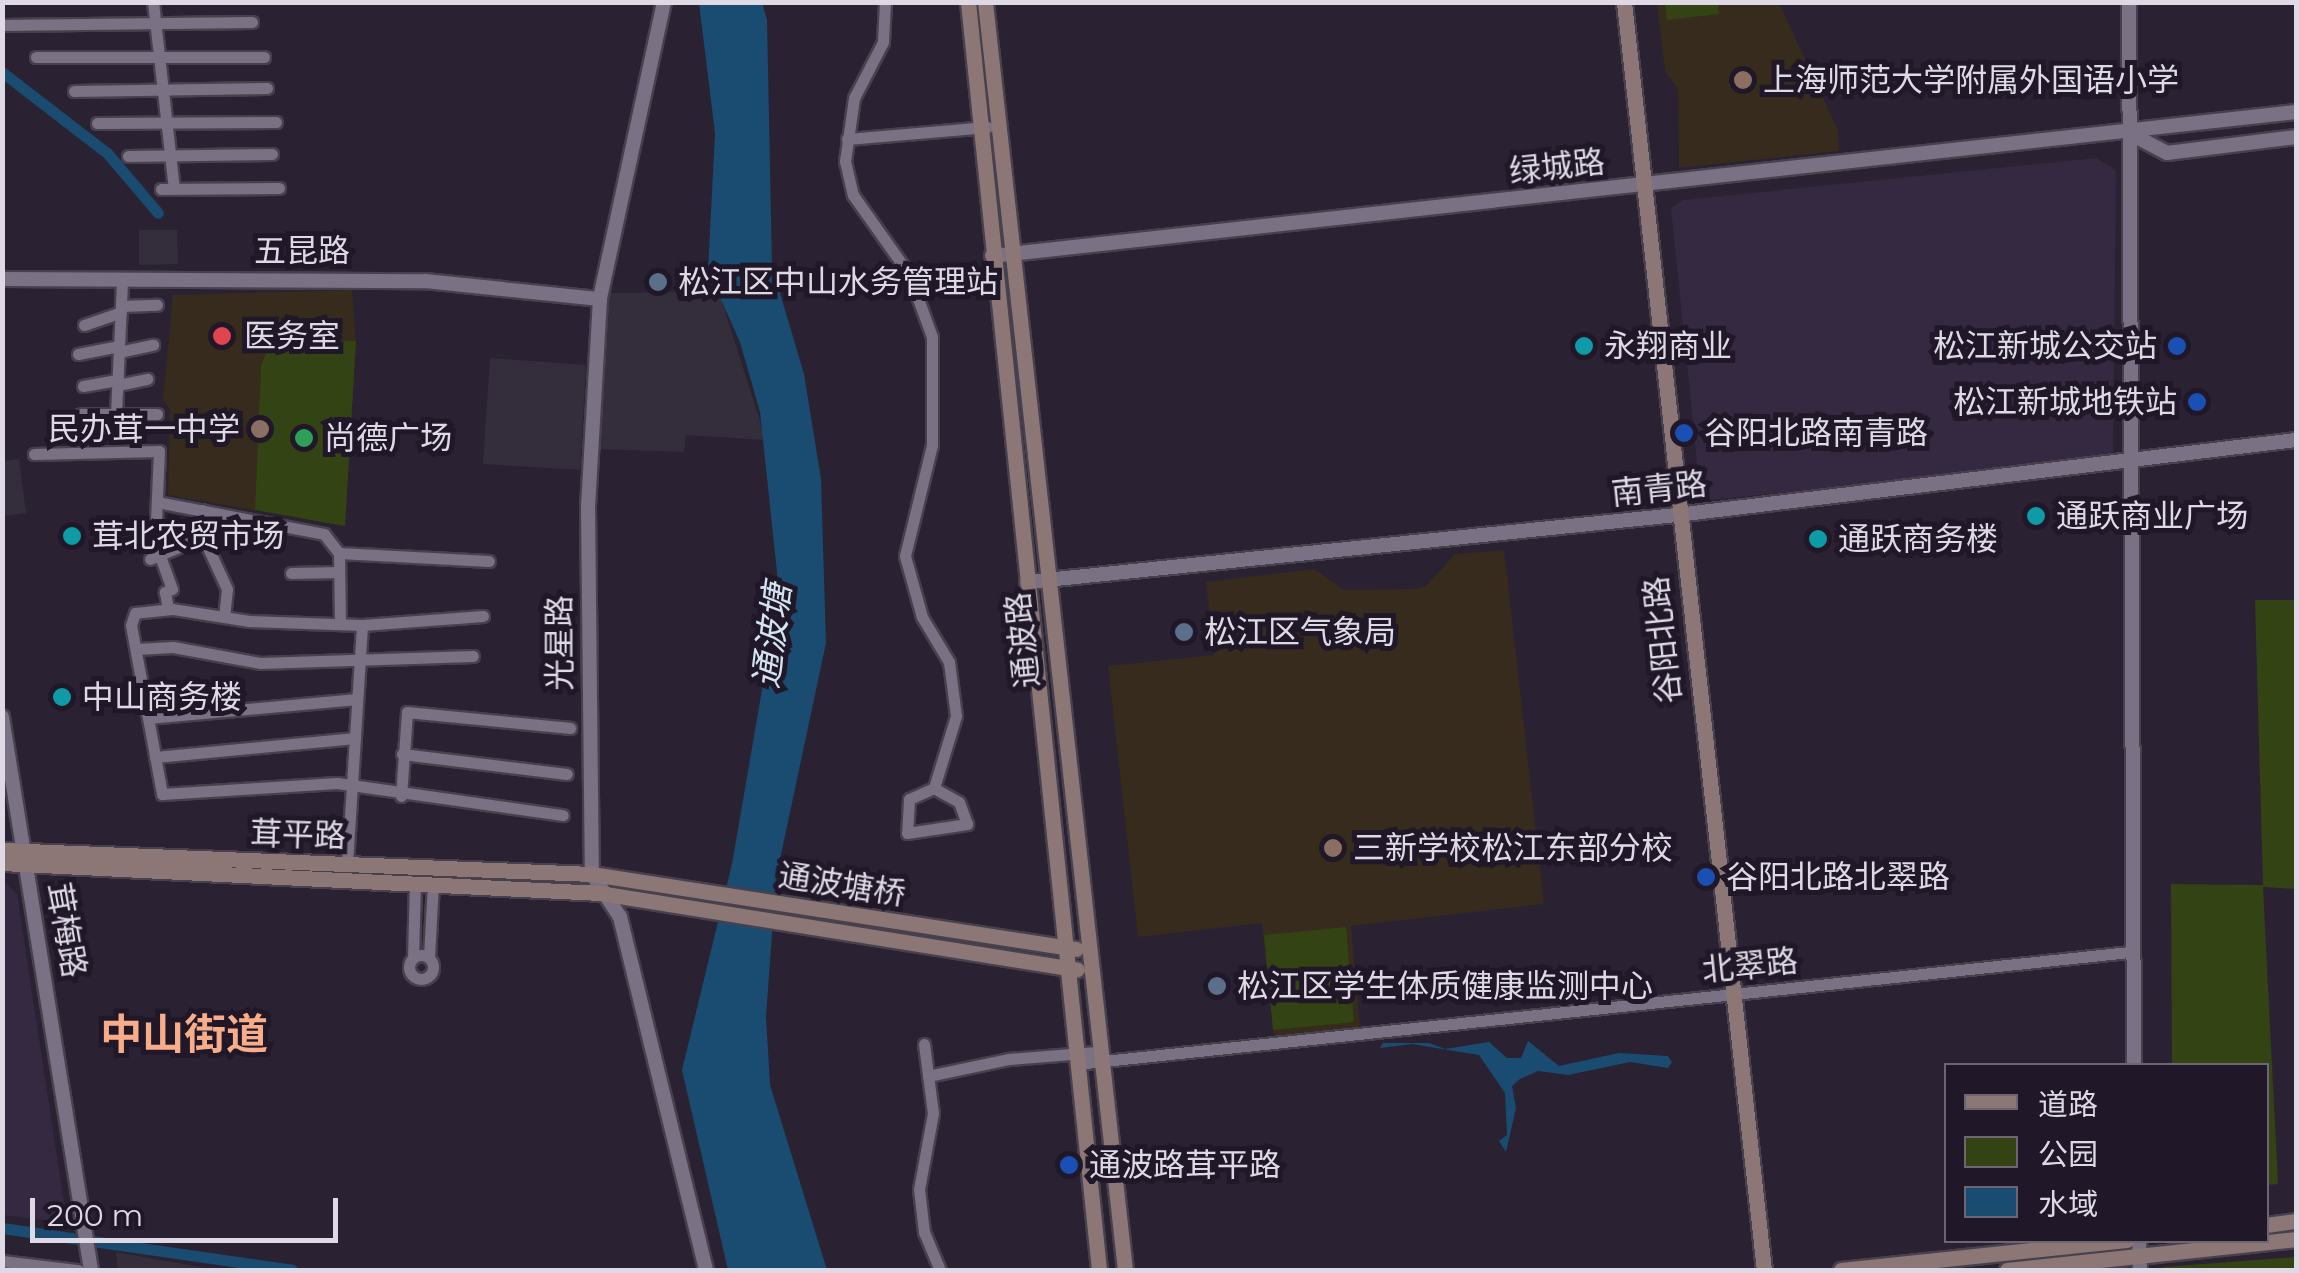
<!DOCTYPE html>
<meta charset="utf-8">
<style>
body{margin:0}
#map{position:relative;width:2299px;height:1273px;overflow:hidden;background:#2a2232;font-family:Montserrat,"Noto Sans SC",sans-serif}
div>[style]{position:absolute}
.built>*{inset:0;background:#342940}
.industrial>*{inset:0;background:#342d3c}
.education>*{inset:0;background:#362b1c}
.green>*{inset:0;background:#334314}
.water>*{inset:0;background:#194c70}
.canal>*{height:11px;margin:-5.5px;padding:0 5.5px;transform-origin:5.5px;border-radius:5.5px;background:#194c70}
.roads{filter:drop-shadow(2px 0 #47414e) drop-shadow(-2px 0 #47414e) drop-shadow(0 2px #47414e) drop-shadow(0 -2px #47414e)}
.minor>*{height:11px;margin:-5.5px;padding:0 5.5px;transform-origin:5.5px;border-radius:5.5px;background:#7a7184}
.minor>.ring{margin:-5.5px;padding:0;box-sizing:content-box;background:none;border:11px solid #7a7184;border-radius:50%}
.tertiary>*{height:14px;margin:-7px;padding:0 7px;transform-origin:7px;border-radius:7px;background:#7a7184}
.secondary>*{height:15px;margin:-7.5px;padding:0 7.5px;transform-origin:7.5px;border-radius:7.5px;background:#8d7776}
.dots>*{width:28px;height:28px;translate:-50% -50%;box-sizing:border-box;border:5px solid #201828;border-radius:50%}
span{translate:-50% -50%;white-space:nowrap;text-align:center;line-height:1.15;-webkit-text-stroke:10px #201828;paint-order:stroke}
.poi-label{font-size:32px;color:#ded9e4}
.left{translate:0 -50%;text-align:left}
.right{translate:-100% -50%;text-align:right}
.street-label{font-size:32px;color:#ded9e4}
.water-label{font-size:35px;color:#d3e3f1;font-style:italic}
.district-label{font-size:42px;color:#f7ad89;font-weight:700}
.frame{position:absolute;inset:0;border:5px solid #ded9e4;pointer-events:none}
.legend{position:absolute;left:1944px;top:1063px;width:325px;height:180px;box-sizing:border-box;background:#201828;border:2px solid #6c6573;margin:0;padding:12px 18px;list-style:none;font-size:30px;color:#ded9e4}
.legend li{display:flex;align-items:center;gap:20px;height:50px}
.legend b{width:50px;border:2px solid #6c6573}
.scale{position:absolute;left:30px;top:1198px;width:308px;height:45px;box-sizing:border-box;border:5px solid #ded9e4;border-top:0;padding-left:12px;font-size:30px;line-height:35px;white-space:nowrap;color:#ded9e4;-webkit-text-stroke:8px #201828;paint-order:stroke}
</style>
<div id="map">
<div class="built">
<div style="clip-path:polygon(2096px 158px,2116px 170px,2113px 454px,2102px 461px,1701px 501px,1671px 208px,1683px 200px)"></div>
<div style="clip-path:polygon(3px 881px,17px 894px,67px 1223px,3px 1215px)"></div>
</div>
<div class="industrial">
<div style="clip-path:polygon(139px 230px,177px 230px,178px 264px,139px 265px)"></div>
<div style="clip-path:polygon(719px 292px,766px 440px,686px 435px,684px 452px,594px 449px,607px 293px)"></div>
<div style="clip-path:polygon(490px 358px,586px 365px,580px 470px,483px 464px)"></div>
<div style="clip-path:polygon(19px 459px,26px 513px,3px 516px,3px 461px)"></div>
<div style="clip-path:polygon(116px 1252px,217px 1270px,118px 1270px)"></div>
</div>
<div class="education">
<div style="clip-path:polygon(1657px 3px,1779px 3px,1838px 130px,1839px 151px,1679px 168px,1678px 89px,1665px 71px)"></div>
<div style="clip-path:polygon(352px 290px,356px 341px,345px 526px,168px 495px,170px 409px,163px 400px,173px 295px)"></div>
<div style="clip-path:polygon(1504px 550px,1544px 904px,1351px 926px,1360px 1027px,1274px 1036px,1262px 923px,1138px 937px,1108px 666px,1214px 655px,1206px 582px,1314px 569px,1344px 590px,1412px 589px,1425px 587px,1455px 554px)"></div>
</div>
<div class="green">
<div style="clip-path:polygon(1665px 3px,1718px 3px,1719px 14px,1667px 20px)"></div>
<div style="clip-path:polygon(282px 341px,356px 341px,345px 526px,255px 510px,261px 366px,267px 350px)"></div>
<div style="clip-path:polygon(2255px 600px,2296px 600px,2296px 889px,2263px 887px,2278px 1184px,2267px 1185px,2266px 1066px,2172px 1065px,2171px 884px,2263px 885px)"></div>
<div style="clip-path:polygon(1346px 927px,1354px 1022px,1273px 1030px,1264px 935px)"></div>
<div style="clip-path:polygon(2296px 1257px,2296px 1270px,2154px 1270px,2164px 1267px)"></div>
</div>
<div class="water">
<div style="clip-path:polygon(699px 3px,762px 3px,767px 20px,772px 266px,804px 374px,821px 479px,826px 643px,776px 878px,766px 1017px,770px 1085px,827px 1270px,728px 1270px,682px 1070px,732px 864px,779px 591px,760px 412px,740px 342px,708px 271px,715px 133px)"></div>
<div style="clip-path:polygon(1528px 1041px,1559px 1066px,1619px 1053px,1668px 1056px,1672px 1062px,1668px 1068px,1630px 1062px,1568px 1075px,1538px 1071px,1520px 1079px,1512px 1086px,1516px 1108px,1506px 1152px,1499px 1141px,1507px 1135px,1505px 1093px,1479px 1055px,1412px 1044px,1380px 1048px,1383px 1043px,1429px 1043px,1445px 1049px,1489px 1042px,1507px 1058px,1521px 1058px)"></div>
</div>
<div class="canal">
<div style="left:2px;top:72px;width:134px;rotate:37.7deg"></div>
<div style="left:108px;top:154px;width:77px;rotate:49.7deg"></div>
<div style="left:2px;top:1228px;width:293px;rotate:8.2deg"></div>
</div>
<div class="roads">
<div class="minor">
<div style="left:153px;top:2px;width:188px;rotate:83.6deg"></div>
<div style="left:885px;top:2px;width:40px;rotate:92.9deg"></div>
<div style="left:883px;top:42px;width:63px;rotate:117.4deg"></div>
<div style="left:854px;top:98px;width:64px;rotate:98.1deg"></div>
<div style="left:845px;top:161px;width:35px;rotate:77deg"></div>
<div style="left:853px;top:195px;width:97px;rotate:54.7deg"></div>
<div style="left:909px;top:274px;width:67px;rotate:69.9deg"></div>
<div style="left:932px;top:337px;width:108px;rotate:90deg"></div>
<div style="left:932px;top:445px;width:114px;rotate:103.7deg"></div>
<div style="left:905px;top:556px;width:63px;rotate:74.4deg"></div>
<div style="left:922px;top:617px;width:52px;rotate:59deg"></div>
<div style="left:949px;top:662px;width:54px;rotate:82.6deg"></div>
<div style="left:956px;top:716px;width:75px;rotate:107deg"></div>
<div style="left:934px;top:788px;width:27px;rotate:156deg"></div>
<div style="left:909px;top:799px;width:34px;rotate:93deg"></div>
<div style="left:907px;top:833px;width:61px;rotate:-8.5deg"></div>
<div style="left:967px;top:824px;width:23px;rotate:-110deg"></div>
<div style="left:959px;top:802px;width:29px;rotate:-151deg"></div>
<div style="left:2px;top:25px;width:250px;rotate:-0.7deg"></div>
<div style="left:36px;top:57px;width:228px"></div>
<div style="left:74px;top:91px;width:193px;rotate:-0.9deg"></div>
<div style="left:97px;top:123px;width:179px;rotate:-0.3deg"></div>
<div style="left:847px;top:139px;width:141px;rotate:-4.9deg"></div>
<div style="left:128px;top:156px;width:144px;rotate:-0.8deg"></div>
<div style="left:161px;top:189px;width:118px;rotate:-0.5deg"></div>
<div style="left:121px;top:306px;width:36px;rotate:-2deg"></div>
<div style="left:84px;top:325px;width:39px;rotate:-19deg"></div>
<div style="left:119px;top:352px;width:35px;rotate:-12deg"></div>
<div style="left:78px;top:354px;width:42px;rotate:-11deg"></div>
<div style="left:118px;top:385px;width:30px;rotate:-12deg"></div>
<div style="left:83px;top:386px;width:36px;rotate:-10deg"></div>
<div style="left:81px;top:414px;width:76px"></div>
<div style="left:116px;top:414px;width:133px;rotate:-87.4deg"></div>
<div style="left:34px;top:454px;width:125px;rotate:-1.4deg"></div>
<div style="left:159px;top:451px;width:91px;rotate:92.5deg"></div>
<div style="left:155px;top:542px;width:50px;rotate:70.1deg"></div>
<div style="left:172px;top:589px;width:8px;rotate:157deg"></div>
<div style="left:165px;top:592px;width:17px;rotate:80deg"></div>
<div style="left:157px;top:502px;width:170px;rotate:10.8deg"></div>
<div style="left:324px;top:534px;width:24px;rotate:52deg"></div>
<div style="left:339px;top:553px;width:70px;rotate:89.2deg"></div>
<div style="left:202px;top:510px;width:27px;rotate:88deg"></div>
<div style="left:203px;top:537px;width:57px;rotate:65.2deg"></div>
<div style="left:227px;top:589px;width:28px;rotate:96deg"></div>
<div style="left:339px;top:553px;width:150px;rotate:3.1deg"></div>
<div style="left:150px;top:559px;width:57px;rotate:-22.5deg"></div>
<div style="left:291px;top:573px;width:48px;rotate:-1.2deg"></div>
<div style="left:483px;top:616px;width:121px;rotate:175.7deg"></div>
<div style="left:362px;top:625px;width:113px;rotate:-178deg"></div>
<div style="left:249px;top:621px;width:78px;rotate:-171.1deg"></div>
<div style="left:172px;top:609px;width:37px;rotate:174deg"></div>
<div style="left:135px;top:613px;width:13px;rotate:108deg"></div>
<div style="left:131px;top:625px;width:172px;rotate:79.6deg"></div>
<div style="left:162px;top:794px;width:175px;rotate:-3.6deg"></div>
<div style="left:337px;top:783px;width:228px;rotate:8.1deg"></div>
<div style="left:136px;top:649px;width:37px;rotate:-3deg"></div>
<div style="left:173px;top:647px;width:88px;rotate:10.4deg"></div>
<div style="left:260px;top:663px;width:213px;rotate:-1.9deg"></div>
<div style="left:148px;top:718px;width:210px;rotate:-5.2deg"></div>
<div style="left:402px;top:754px;width:166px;rotate:6.9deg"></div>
<div style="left:155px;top:757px;width:201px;rotate:-5.4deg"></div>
<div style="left:401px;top:796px;width:84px;rotate:-85.9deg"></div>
<div style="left:407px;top:712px;width:164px;rotate:5.6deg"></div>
<div style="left:347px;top:864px;width:239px;rotate:-86.4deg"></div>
<div class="ring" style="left:409px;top:955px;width:13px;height:13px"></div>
<div style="left:429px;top:957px;width:73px;rotate:-86.9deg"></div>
<div style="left:413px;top:958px;width:75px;rotate:-88.5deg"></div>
<div style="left:924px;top:1044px;width:70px;rotate:82.6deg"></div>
<div style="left:933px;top:1113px;width:77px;rotate:100.4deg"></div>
<div style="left:919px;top:1189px;width:43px;rotate:83.4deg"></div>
<div style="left:924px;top:1232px;width:41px;rotate:67.2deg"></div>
<div style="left:1076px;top:1064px;width:1060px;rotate:-6.07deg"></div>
<div style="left:928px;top:1076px;width:83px;rotate:-11.9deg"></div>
<div style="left:1009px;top:1059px;width:87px;rotate:-4.6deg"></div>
<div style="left:2px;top:1261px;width:77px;rotate:6.8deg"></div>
</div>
<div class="tertiary">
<div style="left:664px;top:2px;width:304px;rotate:102.2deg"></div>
<div style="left:600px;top:299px;width:206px;rotate:93.3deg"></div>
<div style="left:588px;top:505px;width:369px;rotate:89.4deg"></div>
<div style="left:592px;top:874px;width:51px;rotate:56.9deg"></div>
<div style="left:620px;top:917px;width:363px;rotate:76.3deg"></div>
<div style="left:2129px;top:2px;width:1064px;rotate:89.73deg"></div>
<div style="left:2129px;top:133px;width:43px;rotate:27.8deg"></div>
<div style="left:2167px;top:153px;width:130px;rotate:-7.1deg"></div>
<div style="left:992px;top:256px;width:1312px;rotate:-6.3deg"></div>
<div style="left:2px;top:279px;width:423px;rotate:0.3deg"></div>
<div style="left:425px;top:281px;width:176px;rotate:5.9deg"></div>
<div style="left:1027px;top:582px;width:653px;rotate:-5.89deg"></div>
<div style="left:1677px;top:515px;width:624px;rotate:-6.91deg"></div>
<div style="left:2px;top:717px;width:560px;rotate:80.86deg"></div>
<div style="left:2139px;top:1240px;width:30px;rotate:88deg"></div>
</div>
<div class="secondary">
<div style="left:968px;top:2px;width:1275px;rotate:84.1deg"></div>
<div style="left:985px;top:2px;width:1276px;rotate:83.7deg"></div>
<div style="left:1624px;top:2px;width:1276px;rotate:83.7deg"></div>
<div style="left:2px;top:850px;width:590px;rotate:2.33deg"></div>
<div style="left:592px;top:874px;width:490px;rotate:8.8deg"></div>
<div style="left:2px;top:863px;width:599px;rotate:2.87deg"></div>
<div style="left:600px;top:893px;width:483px;rotate:9.1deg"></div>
<div style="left:2266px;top:1225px;width:30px;rotate:-8deg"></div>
<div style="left:1841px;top:1270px;width:287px;rotate:-6deg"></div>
<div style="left:2007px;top:1270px;width:291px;rotate:-6.1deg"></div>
</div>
</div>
<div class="dots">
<div style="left:1743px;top:80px;background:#8d6e63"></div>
<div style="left:658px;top:282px;background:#5c6f8a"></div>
<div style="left:222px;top:336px;background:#e0444e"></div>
<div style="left:1584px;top:346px;background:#0f9aa8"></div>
<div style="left:2177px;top:346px;background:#1a4fb4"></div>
<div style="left:2197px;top:402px;background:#1a4fb4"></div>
<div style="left:260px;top:429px;background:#8d6e63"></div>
<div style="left:1684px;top:433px;background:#1a4fb4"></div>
<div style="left:304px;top:438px;background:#2e9e5b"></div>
<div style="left:2036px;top:516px;background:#0f9aa8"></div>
<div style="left:72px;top:536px;background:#0f9aa8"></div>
<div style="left:1818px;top:539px;background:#0f9aa8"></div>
<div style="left:1184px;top:632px;background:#5c6f8a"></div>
<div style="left:62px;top:697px;background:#0f9aa8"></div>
<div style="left:1333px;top:848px;background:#8d6e63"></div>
<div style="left:1706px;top:877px;background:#1a4fb4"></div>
<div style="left:1217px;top:986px;background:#5c6f8a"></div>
<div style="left:1069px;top:1165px;background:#1a4fb4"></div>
</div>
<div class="poi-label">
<span class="left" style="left:1763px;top:80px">上海师范大学附属外国语小学</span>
<span class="left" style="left:678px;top:282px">松江区中山水务管理站</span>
<span class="left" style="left:244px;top:336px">医务室</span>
<span class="left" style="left:1604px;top:346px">永翔商业</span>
<span class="right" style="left:2157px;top:346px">松江新城公交站</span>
<span class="right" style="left:2177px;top:402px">松江新城地铁站</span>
<span class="right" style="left:240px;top:429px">民办茸一中学</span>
<span class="left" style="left:1704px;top:433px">谷阳北路南青路</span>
<span class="left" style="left:324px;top:438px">尚德广场</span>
<span class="left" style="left:2056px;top:516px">通跃商业广场</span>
<span class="left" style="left:92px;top:536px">茸北农贸市场</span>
<span class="left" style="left:1838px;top:539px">通跃商务楼</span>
<span class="left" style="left:1204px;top:632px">松江区气象局</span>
<span class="left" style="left:82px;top:697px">中山商务楼</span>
<span class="left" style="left:1353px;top:848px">三新学校松江东部分校</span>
<span class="left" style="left:1726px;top:877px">谷阳北路北翠路</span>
<span class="left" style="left:1237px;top:986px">松江区学生体质健康监测中心</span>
<span class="left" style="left:1089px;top:1165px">通波路茸平路</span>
</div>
<div class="street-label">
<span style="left:1557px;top:167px;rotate:-6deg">绿城路</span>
<span style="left:302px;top:251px">五昆路</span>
<span style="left:1659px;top:489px;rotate:-6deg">南青路</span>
<span style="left:1023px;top:640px;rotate:-96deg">通波路</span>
<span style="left:1663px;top:640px;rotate:-96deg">谷阳北路</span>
<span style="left:560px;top:643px;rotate:-90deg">光星路</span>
<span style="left:298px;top:835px;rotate:2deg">茸平路</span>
<span style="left:842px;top:885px;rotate:9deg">通波塘桥</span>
<span style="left:66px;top:930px;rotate:80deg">茸梅路</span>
<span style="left:1750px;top:966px;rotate:-6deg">北翠路</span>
</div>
<div class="water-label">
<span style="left:772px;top:636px;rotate:-83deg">通波塘</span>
</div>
<div class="district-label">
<span style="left:184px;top:1034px">中山街道</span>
</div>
<div class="frame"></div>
<ul class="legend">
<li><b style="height:12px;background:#8d7776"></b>道路</li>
<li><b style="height:28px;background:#334314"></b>公园</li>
<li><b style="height:28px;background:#194c70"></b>水域</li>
</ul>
<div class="scale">200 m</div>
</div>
